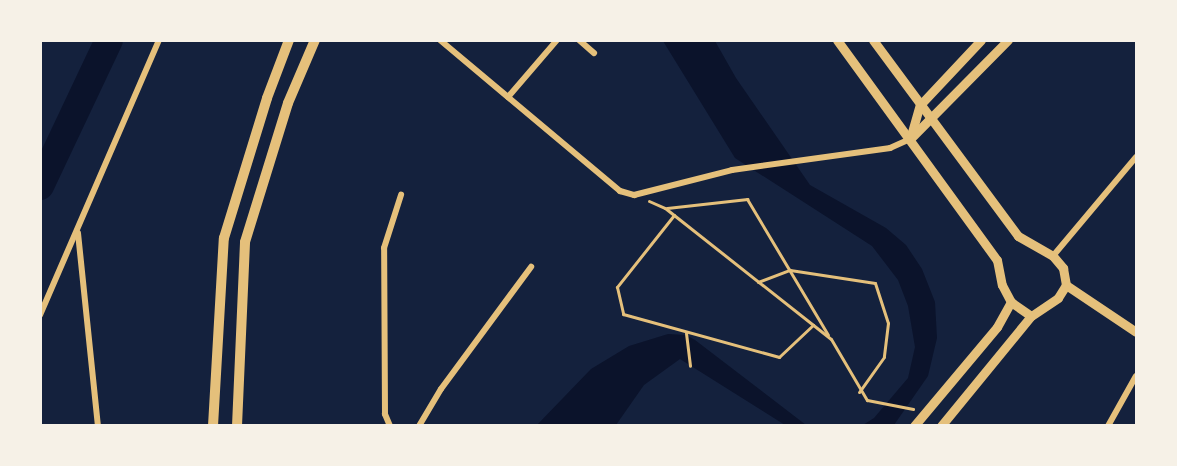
<!DOCTYPE html>
<style>
body{margin:0}
#map{position:relative;width:1177px;height:466px;overflow:hidden;background:#14213d;font-family:Poppins,sans-serif}
div>[style]{position:absolute}
.water>*{inset:0;background:#0b132b}
.river>*{height:28px;margin:-14px;padding:0 14px;transform-origin:14px;border-radius:14px;background:#0b132b}
.path>*{height:3px;margin:-1.5px;padding:0 1.5px;transform-origin:1.5px;border-radius:1.5px;background:#e5c07b}
.minor>*{height:6px;margin:-3px;padding:0 3px;transform-origin:3px;border-radius:3px;background:#e5c07b}
.tertiary>*{height:9px;margin:-4.5px;padding:0 4.5px;transform-origin:4.5px;border-radius:4.5px;background:#e5c07b}
.secondary>*{height:10px;margin:-5px;padding:0 5px;transform-origin:5px;border-radius:5px;background:#e5c07b}
span{translate:-50% -50%;white-space:nowrap;text-align:center;line-height:1.15;-webkit-text-stroke:6px #f6f1e7;paint-order:stroke}
.frame{position:absolute;inset:0;border:42px solid #f6f1e7;pointer-events:none}
</style>
<div id="map">
<div class="water">
<div style="clip-path:polygon(663px 41px,715px 41px,736px 78px,810px 185px,886px 228px,906px 245px,922px 269px,935px 302px,937px 338px,928px 376px,894px 425px,863px 425px,874px 418px,908px 378px,915px 347px,908px 306px,898px 280px,872px 246px,735px 158px)"></div>
<div style="clip-path:polygon(668px 334px,686px 335px,695px 340px,806px 425px,785px 425px,680px 359px,644px 385px,616px 425px,536px 426px,591px 369px,629px 346px)"></div>
</div>
<div class="river">
<div style="left:40px;top:186px;width:161px;rotate:-64.7deg"></div>
</div>
<div class="path">
<div style="left:649px;top:201px;width:17px;rotate:24deg"></div>
<div style="left:665px;top:208px;width:211px;rotate:38.3deg"></div>
<div style="left:831px;top:339px;width:71px;rotate:59.5deg"></div>
<div style="left:867px;top:400px;width:47px;rotate:11.1deg"></div>
<div style="left:667px;top:208px;width:81px;rotate:-6.4deg"></div>
<div style="left:747px;top:199px;width:158px;rotate:59.2deg"></div>
<div style="left:674px;top:215px;width:92px;rotate:128.4deg"></div>
<div style="left:617px;top:287px;width:28px;rotate:77deg"></div>
<div style="left:623px;top:314px;width:162px;rotate:15.4deg"></div>
<div style="left:779px;top:357px;width:47px;rotate:-43.3deg"></div>
<div style="left:758px;top:282px;width:34px;rotate:-21deg"></div>
<div style="left:790px;top:270px;width:86px;rotate:8.7deg"></div>
<div style="left:875px;top:283px;width:42px;rotate:72deg"></div>
<div style="left:888px;top:323px;width:34px;rotate:97deg"></div>
<div style="left:884px;top:357px;width:43px;rotate:125.5deg"></div>
<div style="left:686px;top:333px;width:33px;rotate:83deg"></div>
</div>
<div class="minor">
<div style="left:440px;top:40px;width:235px;rotate:40deg"></div>
<div style="left:620px;top:191px;width:15px;rotate:16deg"></div>
<div style="left:634px;top:195px;width:101px;rotate:-14.3deg"></div>
<div style="left:732px;top:170px;width:160px;rotate:-7.9deg"></div>
<div style="left:890px;top:148px;width:22px;rotate:-24deg"></div>
<div style="left:579px;top:40px;width:20px;rotate:41deg"></div>
<div style="left:508px;top:97px;width:75px;rotate:-49.3deg"></div>
<div style="left:78px;top:233px;width:194px;rotate:84.1deg"></div>
<div style="left:1053px;top:256px;width:129px;rotate:-50deg"></div>
<div style="left:40px;top:315px;width:300px;rotate:-66.6deg"></div>
<div style="left:390px;top:426px;width:13px;rotate:-113deg"></div>
<div style="left:385px;top:414px;width:166px;rotate:-90.3deg"></div>
<div style="left:384px;top:248px;width:56px;rotate:-72.2deg"></div>
<div style="left:419px;top:426px;width:43px;rotate:-59.3deg"></div>
<div style="left:441px;top:389px;width:152px;rotate:-53.6deg"></div>
<div style="left:1108px;top:426px;width:57px;rotate:-60.8deg"></div>
</div>
<div class="tertiary">
<div style="left:837px;top:40px;width:272px;rotate:54deg"></div>
<div style="left:997px;top:260px;width:25px;rotate:79deg"></div>
<div style="left:1002px;top:285px;width:19px;rotate:62deg"></div>
<div style="left:1011px;top:302px;width:24px;rotate:35deg"></div>
<div style="left:873px;top:40px;width:244px;rotate:53.5deg"></div>
<div style="left:1018px;top:236px;width:40px;rotate:29.7deg"></div>
<div style="left:1053px;top:256px;width:16px;rotate:50deg"></div>
<div style="left:1063px;top:268px;width:17px;rotate:80deg"></div>
<div style="left:1066px;top:285px;width:15px;rotate:122deg"></div>
<div style="left:1058px;top:298px;width:32px;rotate:146deg"></div>
<div style="left:1031px;top:316px;width:142px;rotate:129.3deg"></div>
<div style="left:910px;top:139px;width:139px;rotate:-45.3deg"></div>
<div style="left:910px;top:139px;width:35px;rotate:-74deg"></div>
<div style="left:920px;top:105px;width:89px;rotate:-46.8deg"></div>
<div style="left:1066px;top:285px;width:84px;rotate:33.9deg"></div>
<div style="left:914px;top:426px;width:129px;rotate:-50deg"></div>
<div style="left:997px;top:327px;width:29px;rotate:-61deg"></div>
</div>
<div class="secondary">
<div style="left:213px;top:426px;width:188px;rotate:-86.7deg"></div>
<div style="left:224px;top:238px;width:146px;rotate:-72.9deg"></div>
<div style="left:267px;top:98px;width:62px;rotate:-69.2deg"></div>
<div style="left:237px;top:426px;width:184px;rotate:-87.5deg"></div>
<div style="left:245px;top:242px;width:145px;rotate:-72.8deg"></div>
<div style="left:288px;top:103px;width:69px;rotate:-66.8deg"></div>
</div>
<div class="frame"></div>
</div>
